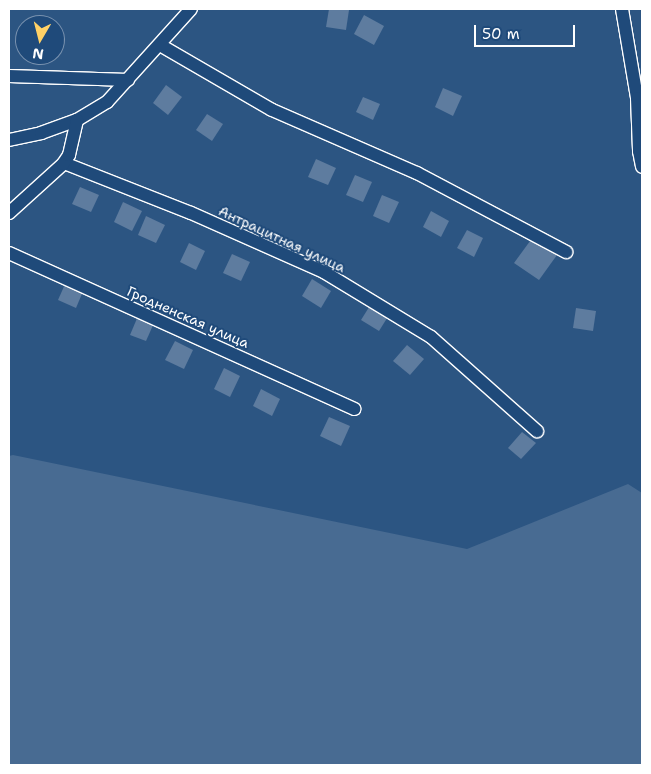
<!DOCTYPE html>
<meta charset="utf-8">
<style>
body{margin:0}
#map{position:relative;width:651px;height:774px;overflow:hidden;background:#2c5582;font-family:"Shantell Sans",sans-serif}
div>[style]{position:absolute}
.green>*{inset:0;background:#486b92}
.building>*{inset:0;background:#5e7c9f}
.roads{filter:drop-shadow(1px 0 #fff) drop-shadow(-1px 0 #fff) drop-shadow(0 1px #fff) drop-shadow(0 -1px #fff)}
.minor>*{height:12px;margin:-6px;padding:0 6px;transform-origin:6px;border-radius:6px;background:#1f4a7a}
span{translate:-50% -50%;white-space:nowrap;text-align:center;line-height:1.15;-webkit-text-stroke:4px #1f4a7a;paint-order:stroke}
.street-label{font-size:14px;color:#fff}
.frame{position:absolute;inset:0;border:10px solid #fff;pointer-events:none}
.north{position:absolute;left:15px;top:15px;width:50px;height:50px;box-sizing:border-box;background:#1f4a7a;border:1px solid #7992af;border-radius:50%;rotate:188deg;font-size:14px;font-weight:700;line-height:20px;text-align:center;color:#fff}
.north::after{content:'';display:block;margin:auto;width:18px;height:22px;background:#ffd166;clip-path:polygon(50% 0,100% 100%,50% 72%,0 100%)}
.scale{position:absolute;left:474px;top:25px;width:101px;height:22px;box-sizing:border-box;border:2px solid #fff;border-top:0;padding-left:6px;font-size:15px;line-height:18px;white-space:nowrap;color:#fff;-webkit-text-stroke:4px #1f4a7a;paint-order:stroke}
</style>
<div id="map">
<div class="green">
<div style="clip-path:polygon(13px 455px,467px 549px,628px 484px,642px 493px,642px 765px,9px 765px,9px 456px)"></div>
</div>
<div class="building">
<div style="clip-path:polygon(329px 9px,349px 10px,346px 30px,326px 27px)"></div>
<div style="clip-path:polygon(364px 15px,384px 26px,374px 45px,354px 34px)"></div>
<div style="clip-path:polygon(166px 85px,182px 97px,168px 115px,153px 103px)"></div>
<div style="clip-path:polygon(443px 88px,462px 96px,453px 116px,435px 107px)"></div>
<div style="clip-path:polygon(363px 97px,380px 104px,373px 120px,356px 112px)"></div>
<div style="clip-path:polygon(207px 114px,223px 124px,212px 141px,196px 130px)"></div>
<div style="clip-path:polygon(316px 159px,336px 168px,328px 185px,308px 177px)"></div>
<div style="clip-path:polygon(355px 175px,372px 182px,363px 202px,346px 195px)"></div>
<div style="clip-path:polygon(80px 187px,99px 195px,91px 212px,72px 204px)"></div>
<div style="clip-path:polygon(382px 195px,399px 202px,389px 223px,373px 216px)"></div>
<div style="clip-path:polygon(123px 202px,142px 211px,132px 231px,114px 222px)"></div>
<div style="clip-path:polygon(431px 211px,449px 221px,441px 237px,423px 227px)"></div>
<div style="clip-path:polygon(146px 216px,165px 225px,156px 243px,138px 235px)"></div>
<div style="clip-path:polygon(467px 230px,483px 238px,474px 257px,457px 248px)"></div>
<div style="clip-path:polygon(533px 237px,557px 255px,539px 280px,514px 263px)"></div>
<div style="clip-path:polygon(189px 243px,205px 251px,196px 270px,180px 262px)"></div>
<div style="clip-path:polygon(232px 254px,250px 262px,241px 281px,223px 273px)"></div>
<div style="clip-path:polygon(312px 279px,331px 291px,321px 308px,302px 296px)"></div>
<div style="clip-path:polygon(66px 282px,84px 289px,76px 308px,58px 300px)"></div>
<div style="clip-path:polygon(371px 304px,389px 315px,379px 331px,361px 320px)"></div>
<div style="clip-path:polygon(576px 308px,596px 311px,593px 331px,573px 328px)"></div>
<div style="clip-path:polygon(138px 316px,154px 323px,146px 341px,130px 335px)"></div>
<div style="clip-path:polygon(175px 341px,193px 350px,184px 369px,165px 360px)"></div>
<div style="clip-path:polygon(407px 345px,424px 359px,410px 375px,393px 361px)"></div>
<div style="clip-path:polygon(224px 368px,240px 376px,230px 397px,214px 389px)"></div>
<div style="clip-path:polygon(261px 389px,280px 399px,272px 416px,253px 406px)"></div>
<div style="clip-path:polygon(329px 417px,350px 426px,341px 446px,320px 436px)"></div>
<div style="clip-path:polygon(522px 432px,536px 443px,521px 459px,508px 448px)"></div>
</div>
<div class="roads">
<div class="minor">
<div style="left:622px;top:9px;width:90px;rotate:80.4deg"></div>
<div style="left:637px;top:98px;width:53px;rotate:87.8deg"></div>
<div style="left:639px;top:151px;width:16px;rotate:79deg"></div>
<div style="left:160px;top:45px;width:129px;rotate:30.1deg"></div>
<div style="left:272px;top:110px;width:158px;rotate:23.5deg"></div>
<div style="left:417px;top:173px;width:169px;rotate:27.9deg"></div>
<div style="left:9px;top:76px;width:119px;rotate:1.9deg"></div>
<div style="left:9px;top:140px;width:33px;rotate:-12deg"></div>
<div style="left:41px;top:133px;width:38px;rotate:-20deg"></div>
<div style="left:77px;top:120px;width:35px;rotate:-31deg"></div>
<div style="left:107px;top:102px;width:125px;rotate:-47.9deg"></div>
<div style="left:64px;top:163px;width:136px;rotate:21.5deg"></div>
<div style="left:191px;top:213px;width:145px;rotate:23.9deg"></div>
<div style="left:324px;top:272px;width:125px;rotate:31.3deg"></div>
<div style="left:431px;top:337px;width:142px;rotate:41.6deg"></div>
<div style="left:9px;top:213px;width:73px;rotate:-42.2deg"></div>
<div style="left:63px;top:164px;width:11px;rotate:-56deg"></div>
<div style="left:69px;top:155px;width:36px;rotate:-77deg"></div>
<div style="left:9px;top:253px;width:379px;rotate:24.3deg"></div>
</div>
</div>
<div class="street-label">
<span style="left:282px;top:239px;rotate:25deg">Антрацитная улица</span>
<span style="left:188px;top:317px;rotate:24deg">Гродненская улица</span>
</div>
<div class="frame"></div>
<div class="north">N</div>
<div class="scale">50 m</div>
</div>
